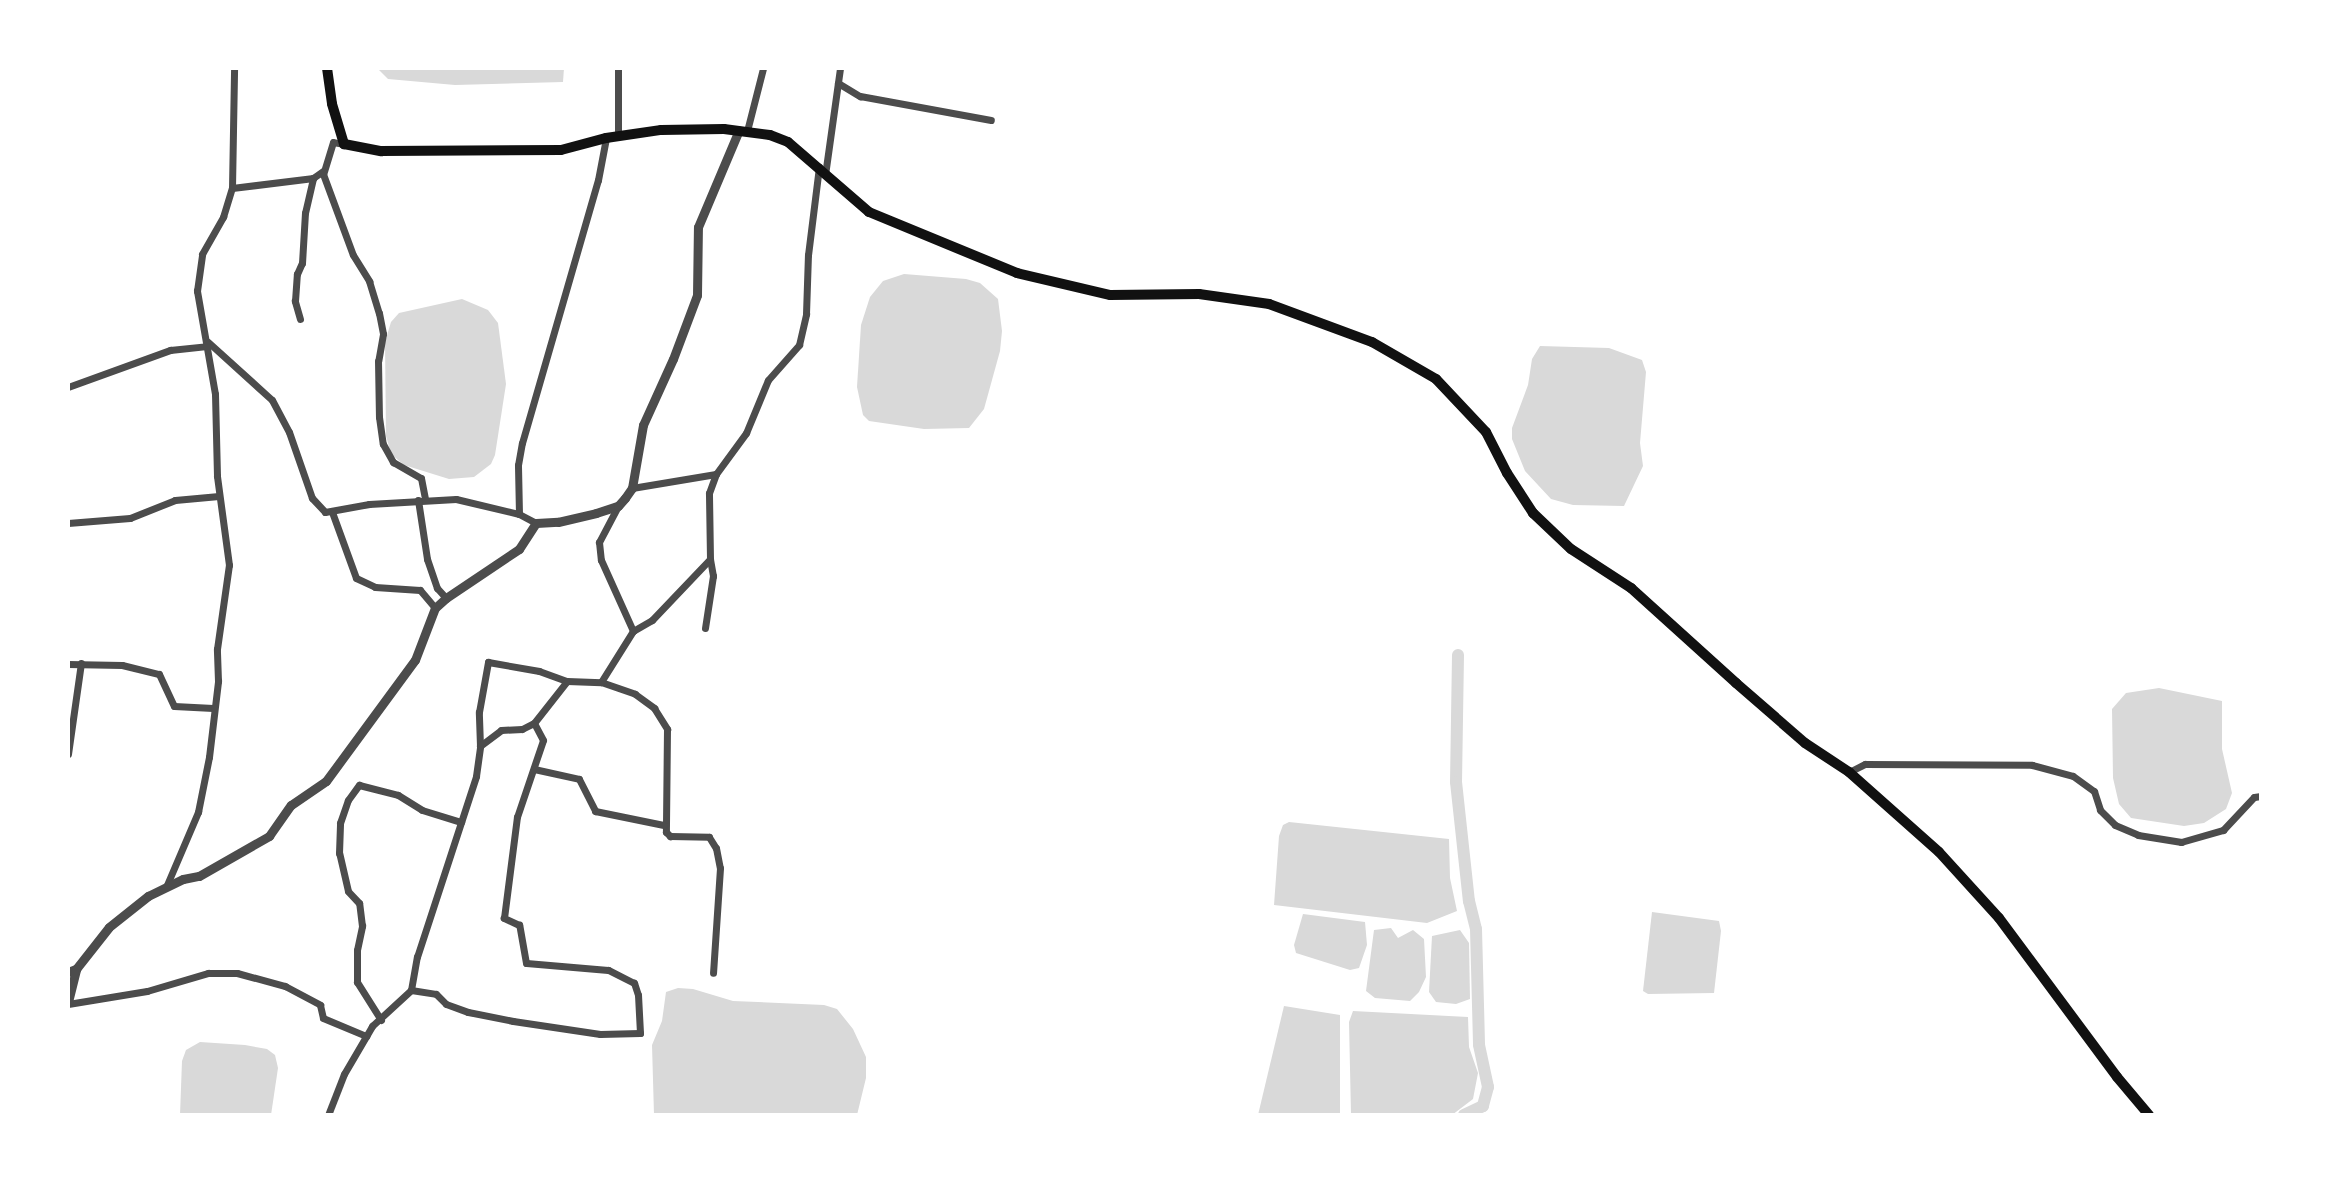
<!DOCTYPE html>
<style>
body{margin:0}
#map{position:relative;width:2329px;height:1183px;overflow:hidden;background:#fff;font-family:Raleway,sans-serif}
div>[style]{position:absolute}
.water>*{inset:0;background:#d9d9d9}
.canal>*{height:12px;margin:-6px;padding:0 6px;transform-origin:6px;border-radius:6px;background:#d9d9d9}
.minor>*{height:7px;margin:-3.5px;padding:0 3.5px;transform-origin:3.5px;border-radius:3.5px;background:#4c4c4c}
.tertiary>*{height:9px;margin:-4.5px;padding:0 4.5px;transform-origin:4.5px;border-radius:4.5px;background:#4c4c4c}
.secondary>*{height:10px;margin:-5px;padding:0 5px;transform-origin:5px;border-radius:5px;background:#111}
span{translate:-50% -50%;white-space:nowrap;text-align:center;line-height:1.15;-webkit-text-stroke:8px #fff;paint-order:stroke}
.frame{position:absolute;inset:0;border:70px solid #fff;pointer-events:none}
</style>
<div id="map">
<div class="water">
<div style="clip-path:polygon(377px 68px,564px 68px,563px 82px,455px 85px,388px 79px)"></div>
<div style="clip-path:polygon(904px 274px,966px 279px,980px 283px,998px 299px,1002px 331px,1000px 351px,984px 409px,969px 428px,924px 429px,869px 421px,863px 415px,857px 387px,861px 325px,870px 297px,883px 281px)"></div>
<div style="clip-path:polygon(462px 299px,488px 310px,498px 323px,506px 384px,495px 455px,491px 464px,474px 477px,449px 479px,404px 465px,391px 454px,386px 436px,385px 342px,391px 322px,399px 313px)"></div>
<div style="clip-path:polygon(1540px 346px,1609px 348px,1642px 360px,1646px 372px,1640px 443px,1643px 466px,1624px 506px,1573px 505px,1551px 499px,1525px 471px,1512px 439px,1512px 428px,1528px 385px,1532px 359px)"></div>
<div style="clip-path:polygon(2159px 688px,2222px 701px,2222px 749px,2232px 793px,2226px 809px,2204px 823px,2184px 826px,2131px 818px,2119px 804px,2113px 778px,2112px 709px,2126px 693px)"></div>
<div style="clip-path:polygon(1289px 822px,1449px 839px,1450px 878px,1457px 911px,1427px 923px,1274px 905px,1279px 836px,1283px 825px)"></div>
<div style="clip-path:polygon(1652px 912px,1719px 921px,1721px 931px,1714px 993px,1648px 994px,1643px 991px)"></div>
<div style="clip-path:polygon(1303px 914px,1365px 922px,1367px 945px,1359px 968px,1350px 970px,1296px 953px,1294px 945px)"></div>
<div style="clip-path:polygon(1391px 928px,1398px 938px,1413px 930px,1424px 939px,1426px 977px,1419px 992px,1410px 1001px,1375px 998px,1366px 991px,1374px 930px)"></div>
<div style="clip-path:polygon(1460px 930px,1469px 943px,1470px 999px,1456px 1004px,1436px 1002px,1429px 992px,1432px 936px)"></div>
<div style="clip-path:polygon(678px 988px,693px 989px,733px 1001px,824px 1005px,837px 1009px,853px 1029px,866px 1057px,866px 1078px,857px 1115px,654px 1115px,652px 1045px,662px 1021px,666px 992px)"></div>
<div style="clip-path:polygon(1284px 1006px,1340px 1015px,1340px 1115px,1258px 1115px)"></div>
<div style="clip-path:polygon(1353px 1011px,1468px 1017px,1469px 1047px,1478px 1073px,1473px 1099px,1452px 1115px,1351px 1115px,1349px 1022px)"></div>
<div style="clip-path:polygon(200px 1042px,245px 1045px,267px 1049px,275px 1055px,278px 1068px,271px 1115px,180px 1115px,182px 1061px,186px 1050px)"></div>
</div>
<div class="canal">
<div style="left:1458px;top:655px;width:127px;rotate:90.9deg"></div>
<div style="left:1456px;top:782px;width:120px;rotate:83.8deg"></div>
<div style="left:1469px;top:901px;width:29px;rotate:76deg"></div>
<div style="left:1476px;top:929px;width:116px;rotate:88.5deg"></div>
<div style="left:1479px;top:1045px;width:43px;rotate:77.9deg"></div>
<div style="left:1488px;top:1087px;width:20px;rotate:105deg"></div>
<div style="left:1483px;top:1106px;width:21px;rotate:155deg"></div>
</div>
<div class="minor">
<div style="left:838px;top:83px;width:26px;rotate:31deg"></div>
<div style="left:860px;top:96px;width:133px;rotate:10.4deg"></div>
<div style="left:747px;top:131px;width:65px;rotate:-75.7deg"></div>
<div style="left:618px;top:135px;width:67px;rotate:-90deg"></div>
<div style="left:344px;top:144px;width:11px;rotate:-170deg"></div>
<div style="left:333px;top:142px;width:34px;rotate:107deg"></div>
<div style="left:323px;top:174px;width:86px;rotate:69.7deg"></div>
<div style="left:353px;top:255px;width:31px;rotate:58deg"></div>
<div style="left:369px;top:281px;width:34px;rotate:73deg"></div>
<div style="left:379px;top:313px;width:21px;rotate:79deg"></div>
<div style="left:383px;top:334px;width:27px;rotate:100deg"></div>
<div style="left:378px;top:361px;width:56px;rotate:89deg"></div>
<div style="left:379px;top:417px;width:27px;rotate:82deg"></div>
<div style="left:383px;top:444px;width:21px;rotate:61deg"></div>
<div style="left:393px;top:462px;width:32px;rotate:30deg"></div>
<div style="left:421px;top:478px;width:21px;rotate:79deg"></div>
<div style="left:825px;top:175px;width:108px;rotate:-82deg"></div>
<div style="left:232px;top:188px;width:82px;rotate:-7deg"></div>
<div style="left:300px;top:319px;width:19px;rotate:-106deg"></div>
<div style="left:295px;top:301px;width:27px;rotate:-86deg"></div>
<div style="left:297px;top:274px;width:12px;rotate:-66deg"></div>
<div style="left:302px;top:263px;width:50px;rotate:-86.6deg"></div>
<div style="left:305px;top:213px;width:36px;rotate:-77deg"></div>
<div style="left:313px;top:178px;width:12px;rotate:-35deg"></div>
<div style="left:208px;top:342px;width:86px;rotate:42.2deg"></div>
<div style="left:272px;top:400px;width:36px;rotate:62deg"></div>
<div style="left:289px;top:432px;width:70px;rotate:70.8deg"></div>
<div style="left:312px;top:498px;width:19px;rotate:47deg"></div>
<div style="left:325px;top:512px;width:45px;rotate:-10.3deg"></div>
<div style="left:369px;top:504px;width:87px;rotate:-3.3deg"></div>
<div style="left:456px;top:499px;width:65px;rotate:13.4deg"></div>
<div style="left:519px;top:514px;width:19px;rotate:28deg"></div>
<div style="left:68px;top:387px;width:109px;rotate:-19.9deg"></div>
<div style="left:170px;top:350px;width:37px;rotate:-6deg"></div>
<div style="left:632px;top:488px;width:85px;rotate:-9.5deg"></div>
<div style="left:716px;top:474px;width:51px;rotate:-53.8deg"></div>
<div style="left:746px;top:433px;width:57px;rotate:-67.5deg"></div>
<div style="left:768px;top:380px;width:47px;rotate:-48.5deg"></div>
<div style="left:799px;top:345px;width:32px;rotate:-77deg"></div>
<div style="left:806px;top:314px;width:59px;rotate:-88.1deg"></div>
<div style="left:808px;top:255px;width:89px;rotate:-82.9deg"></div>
<div style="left:418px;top:500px;width:60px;rotate:81.3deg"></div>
<div style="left:427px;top:559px;width:31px;rotate:71deg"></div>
<div style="left:437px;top:588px;width:13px;rotate:48deg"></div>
<div style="left:618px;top:506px;width:41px;rotate:117.8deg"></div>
<div style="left:599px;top:542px;width:18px;rotate:84deg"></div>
<div style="left:601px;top:560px;width:78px;rotate:65.7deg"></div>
<div style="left:332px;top:512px;width:70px;rotate:70deg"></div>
<div style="left:356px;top:578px;width:21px;rotate:25deg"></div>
<div style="left:375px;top:587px;width:45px;rotate:3.8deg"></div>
<div style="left:420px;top:590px;width:23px;rotate:50deg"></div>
<div style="left:519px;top:514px;width:49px;rotate:-91.2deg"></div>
<div style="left:518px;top:465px;width:22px;rotate:-80deg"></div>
<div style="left:522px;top:443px;width:274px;rotate:-73.9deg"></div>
<div style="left:598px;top:180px;width:43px;rotate:-79.2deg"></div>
<div style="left:68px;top:523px;width:62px;rotate:-4.6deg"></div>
<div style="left:130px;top:518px;width:48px;rotate:-21.8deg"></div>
<div style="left:175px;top:500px;width:44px;rotate:-5.2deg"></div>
<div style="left:705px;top:628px;width:53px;rotate:-81.3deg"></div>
<div style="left:713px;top:576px;width:17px;rotate:-100deg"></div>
<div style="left:68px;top:664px;width:54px;rotate:1.1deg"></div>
<div style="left:122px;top:665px;width:38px;rotate:14deg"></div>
<div style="left:159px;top:674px;width:35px;rotate:65deg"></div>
<div style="left:174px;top:706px;width:39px;rotate:3deg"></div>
<div style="left:601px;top:682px;width:36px;rotate:19deg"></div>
<div style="left:635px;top:694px;width:24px;rotate:36deg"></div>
<div style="left:654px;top:708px;width:25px;rotate:58deg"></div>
<div style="left:667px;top:729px;width:103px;rotate:90.6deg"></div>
<div style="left:666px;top:832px;width:6px;rotate:45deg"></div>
<div style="left:670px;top:836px;width:39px;rotate:1deg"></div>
<div style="left:709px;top:837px;width:13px;rotate:58deg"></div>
<div style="left:716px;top:848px;width:20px;rotate:79deg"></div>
<div style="left:720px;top:868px;width:105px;rotate:93.8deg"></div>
<div style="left:480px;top:746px;width:34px;rotate:-92deg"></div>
<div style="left:479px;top:712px;width:51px;rotate:-79.8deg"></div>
<div style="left:488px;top:662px;width:52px;rotate:10deg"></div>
<div style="left:539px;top:671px;width:30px;rotate:20deg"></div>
<div style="left:68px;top:754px;width:92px;rotate:-81.9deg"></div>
<div style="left:534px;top:769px;width:46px;rotate:12.5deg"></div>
<div style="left:579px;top:779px;width:36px;rotate:63deg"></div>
<div style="left:595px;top:811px;width:70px;rotate:11.5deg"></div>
<div style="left:1849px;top:772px;width:18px;rotate:-27deg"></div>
<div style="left:1865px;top:764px;width:167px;rotate:0.3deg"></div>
<div style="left:2032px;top:765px;width:42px;rotate:15deg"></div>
<div style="left:2073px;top:776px;width:26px;rotate:36deg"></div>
<div style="left:2094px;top:791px;width:20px;rotate:72deg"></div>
<div style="left:2100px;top:810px;width:21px;rotate:45deg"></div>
<div style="left:2115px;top:825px;width:25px;rotate:23deg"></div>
<div style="left:2138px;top:835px;width:44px;rotate:9.2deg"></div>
<div style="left:2181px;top:842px;width:44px;rotate:-15.9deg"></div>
<div style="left:2223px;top:830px;width:45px;rotate:-46.8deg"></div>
<div style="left:2254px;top:797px;width:7px;rotate:-8deg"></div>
<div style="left:166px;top:887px;width:82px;rotate:-66.9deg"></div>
<div style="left:198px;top:812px;width:56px;rotate:-78.7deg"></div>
<div style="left:209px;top:757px;width:77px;rotate:-83.2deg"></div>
<div style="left:218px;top:681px;width:32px;rotate:-92deg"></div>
<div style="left:217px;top:649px;width:85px;rotate:-81.9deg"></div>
<div style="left:229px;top:565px;width:90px;rotate:-97.7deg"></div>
<div style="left:217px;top:476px;width:82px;rotate:-91.4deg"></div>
<div style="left:215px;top:394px;width:105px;rotate:-99.9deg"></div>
<div style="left:197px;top:291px;width:37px;rotate:-82deg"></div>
<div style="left:202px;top:254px;width:43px;rotate:-60.4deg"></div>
<div style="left:223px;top:217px;width:30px;rotate:-73deg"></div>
<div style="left:232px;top:188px;width:120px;rotate:-89deg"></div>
<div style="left:411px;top:990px;width:25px;rotate:9deg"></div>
<div style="left:436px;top:994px;width:14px;rotate:45deg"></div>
<div style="left:446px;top:1004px;width:23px;rotate:20deg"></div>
<div style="left:468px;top:1012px;width:46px;rotate:11.3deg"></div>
<div style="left:513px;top:1021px;width:88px;rotate:8.5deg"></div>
<div style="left:600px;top:1034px;width:40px;rotate:-1.4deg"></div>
<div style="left:640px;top:1033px;width:38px;rotate:-93deg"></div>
<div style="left:638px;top:995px;width:13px;rotate:-108deg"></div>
<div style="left:634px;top:983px;width:29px;rotate:-153deg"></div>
<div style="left:608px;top:970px;width:82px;rotate:-175.1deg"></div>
<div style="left:526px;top:963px;width:39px;rotate:-100deg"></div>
<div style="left:519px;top:925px;width:17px;rotate:-155deg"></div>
<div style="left:504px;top:918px;width:102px;rotate:-82.7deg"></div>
<div style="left:517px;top:817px;width:81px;rotate:-71.3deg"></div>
<div style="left:543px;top:740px;width:19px;rotate:-118deg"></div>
<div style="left:68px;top:1004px;width:80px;rotate:-9.3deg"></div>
<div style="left:147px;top:991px;width:64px;rotate:-16.4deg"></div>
<div style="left:208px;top:973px;width:29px"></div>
<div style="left:237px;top:973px;width:50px;rotate:15.2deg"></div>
<div style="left:285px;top:986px;width:40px;rotate:28deg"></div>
<div style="left:320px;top:1005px;width:13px;rotate:77deg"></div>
<div style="left:323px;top:1018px;width:47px;rotate:22.7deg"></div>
<div style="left:381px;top:1020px;width:45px;rotate:-122.3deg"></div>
<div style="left:357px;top:982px;width:32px;rotate:-90deg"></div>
<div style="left:357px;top:950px;width:25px;rotate:-78deg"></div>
<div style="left:362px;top:926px;width:23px;rotate:-97deg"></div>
<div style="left:359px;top:903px;width:16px;rotate:-133deg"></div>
<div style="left:348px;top:891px;width:39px;rotate:-103deg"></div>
<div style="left:339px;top:853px;width:30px;rotate:-88deg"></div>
<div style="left:340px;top:823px;width:24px;rotate:-71deg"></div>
<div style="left:348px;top:800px;width:19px;rotate:-54deg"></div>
<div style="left:359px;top:785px;width:40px;rotate:14.4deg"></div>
<div style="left:398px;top:795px;width:28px;rotate:32deg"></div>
<div style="left:422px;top:810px;width:41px;rotate:17.1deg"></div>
<div style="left:328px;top:1115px;width:44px;rotate:-68.7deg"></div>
<div style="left:344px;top:1074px;width:56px;rotate:-59.7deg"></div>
<div style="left:372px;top:1026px;width:53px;rotate:-42.7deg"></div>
<div style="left:411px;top:990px;width:34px;rotate:-80deg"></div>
<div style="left:417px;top:957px;width:190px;rotate:-71.9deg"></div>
<div style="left:476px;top:776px;width:30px;rotate:-82deg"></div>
<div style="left:480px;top:746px;width:26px;rotate:-37deg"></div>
<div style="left:501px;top:730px;width:21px;rotate:-3deg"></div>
<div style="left:522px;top:729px;width:13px;rotate:-27deg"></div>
<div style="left:534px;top:723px;width:53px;rotate:-51.8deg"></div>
<div style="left:567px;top:681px;width:34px;rotate:2deg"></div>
<div style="left:601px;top:682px;width:60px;rotate:-57.9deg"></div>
<div style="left:633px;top:631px;width:22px;rotate:-30deg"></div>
<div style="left:652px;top:620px;width:84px;rotate:-46.4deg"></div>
<div style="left:710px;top:559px;width:66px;rotate:-90.9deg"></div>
<div style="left:709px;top:493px;width:20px;rotate:-70deg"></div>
</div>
<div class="tertiary">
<div style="left:68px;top:972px;width:9px;rotate:-21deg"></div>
<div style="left:76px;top:969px;width:53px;rotate:-51.8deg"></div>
<div style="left:109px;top:927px;width:50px;rotate:-38.5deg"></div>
<div style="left:148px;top:896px;width:39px;rotate:-26deg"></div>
<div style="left:183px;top:879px;width:16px;rotate:-11deg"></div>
<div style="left:199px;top:876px;width:81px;rotate:-29.7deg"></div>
<div style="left:269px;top:836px;width:38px;rotate:-55deg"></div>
<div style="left:291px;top:805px;width:42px;rotate:-34.4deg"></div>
<div style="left:326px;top:781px;width:150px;rotate:-53.7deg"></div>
<div style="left:415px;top:660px;width:56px;rotate:-69deg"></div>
<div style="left:435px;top:608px;width:15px;rotate:-42deg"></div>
<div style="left:446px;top:598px;width:88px;rotate:-33.9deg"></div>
<div style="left:519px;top:549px;width:31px;rotate:-57deg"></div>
<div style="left:536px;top:523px;width:22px;rotate:-3deg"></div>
<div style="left:558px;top:522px;width:39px;rotate:-13deg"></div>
<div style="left:596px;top:513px;width:23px;rotate:-18deg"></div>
<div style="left:618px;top:506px;width:11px;rotate:-49deg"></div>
<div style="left:625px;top:498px;width:12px;rotate:-55deg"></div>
<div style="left:632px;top:488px;width:64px;rotate:-80.1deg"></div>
<div style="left:643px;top:425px;width:72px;rotate:-65.6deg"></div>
<div style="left:673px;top:359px;width:68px;rotate:-69.4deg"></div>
<div style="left:697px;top:295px;width:68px;rotate:-89.2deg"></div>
<div style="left:698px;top:227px;width:105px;rotate:-67.1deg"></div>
<div style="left:68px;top:1002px;width:34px;rotate:-76deg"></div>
</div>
<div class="secondary">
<div style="left:327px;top:68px;width:36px;rotate:82deg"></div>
<div style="left:332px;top:104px;width:42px;rotate:73.3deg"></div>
<div style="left:344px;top:144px;width:38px;rotate:11deg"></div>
<div style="left:381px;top:151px;width:180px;rotate:-0.3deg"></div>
<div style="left:561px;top:150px;width:47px;rotate:-14.9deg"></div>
<div style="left:606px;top:138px;width:56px;rotate:-8.3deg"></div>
<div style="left:661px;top:130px;width:63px;rotate:-0.9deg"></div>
<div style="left:724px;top:129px;width:46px;rotate:7.4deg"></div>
<div style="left:770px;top:135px;width:19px;rotate:21deg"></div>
<div style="left:788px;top:142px;width:107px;rotate:40.8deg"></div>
<div style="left:869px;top:212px;width:160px;rotate:22.4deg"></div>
<div style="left:1017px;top:273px;width:96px;rotate:13.3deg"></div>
<div style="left:1110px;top:295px;width:89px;rotate:-0.6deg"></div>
<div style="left:1199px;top:294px;width:71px;rotate:8.1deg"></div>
<div style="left:1269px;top:304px;width:110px;rotate:20.3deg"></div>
<div style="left:1372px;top:342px;width:74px;rotate:30deg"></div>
<div style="left:1436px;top:379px;width:73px;rotate:46.7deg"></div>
<div style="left:1486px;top:432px;width:46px;rotate:62.9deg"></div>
<div style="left:1507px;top:473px;width:48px;rotate:57deg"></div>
<div style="left:1533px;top:513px;width:52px;rotate:43.5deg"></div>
<div style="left:1571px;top:549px;width:72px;rotate:33deg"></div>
<div style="left:1631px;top:588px;width:142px;rotate:42.1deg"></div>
<div style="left:1736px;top:683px;width:91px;rotate:41deg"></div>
<div style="left:1805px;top:743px;width:53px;rotate:33.4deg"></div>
<div style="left:1849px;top:772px;width:120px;rotate:41.6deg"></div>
<div style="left:1939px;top:852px;width:89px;rotate:47.7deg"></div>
<div style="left:1999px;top:918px;width:198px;rotate:53.4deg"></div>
<div style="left:2117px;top:1077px;width:50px;rotate:49.9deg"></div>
</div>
<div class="frame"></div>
</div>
